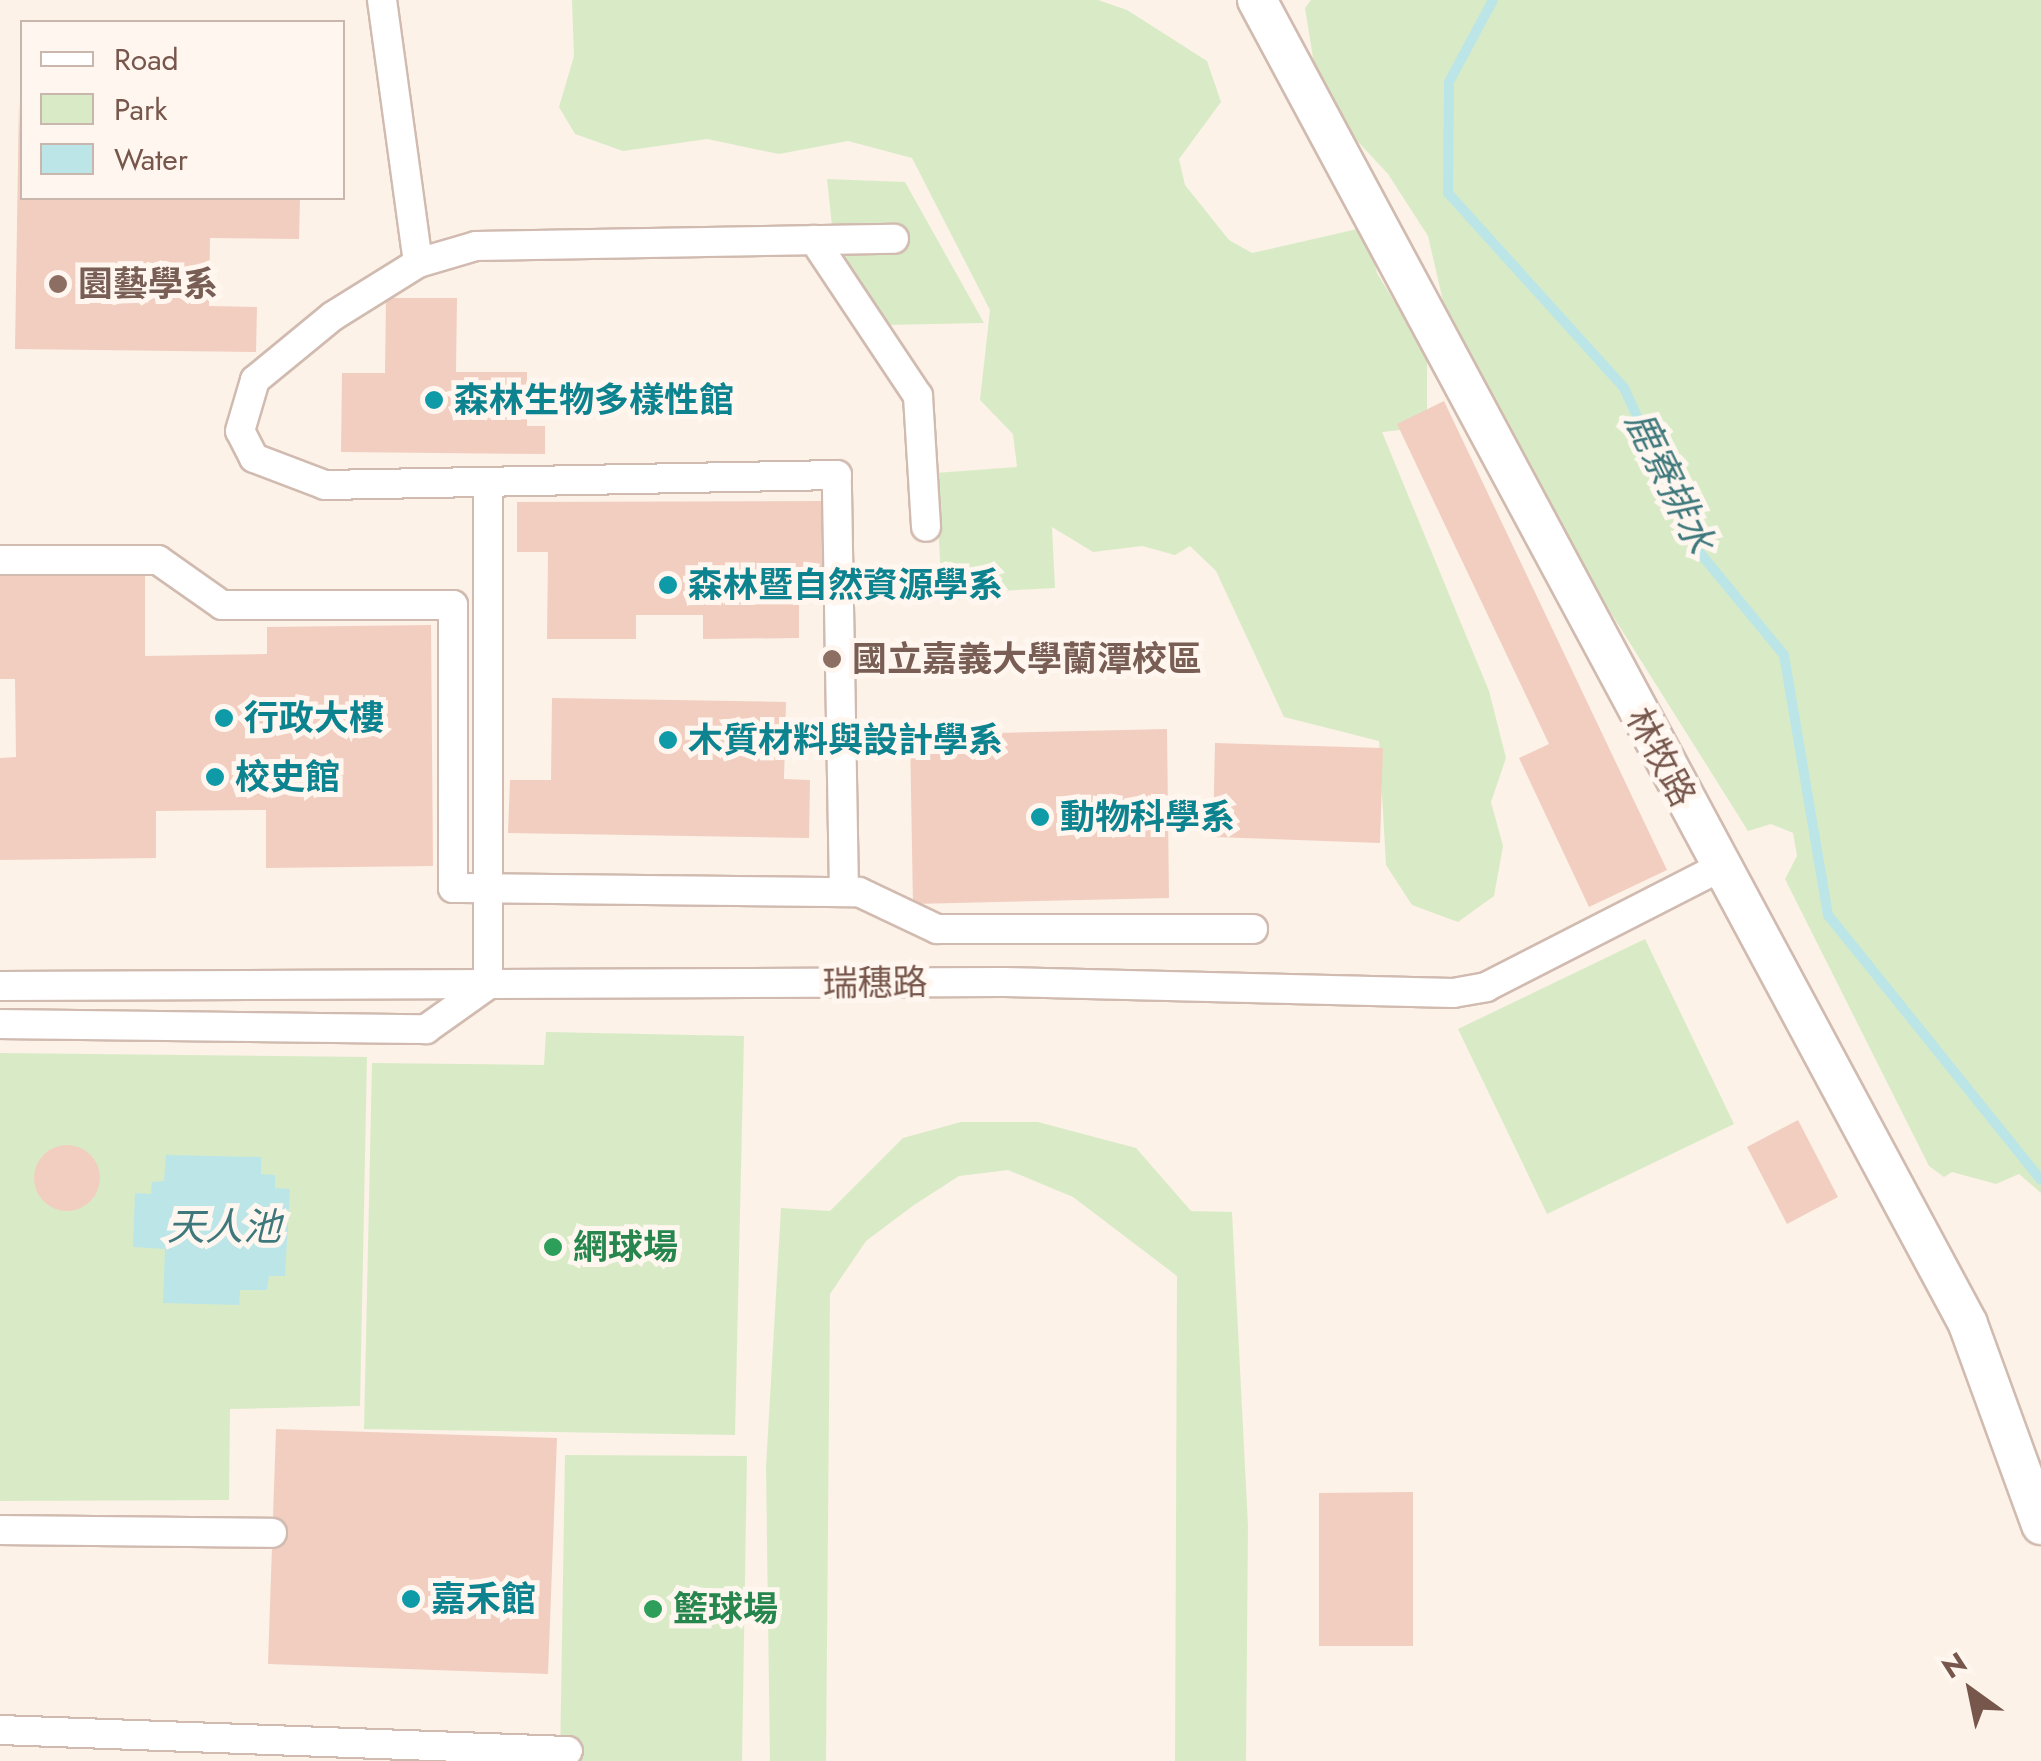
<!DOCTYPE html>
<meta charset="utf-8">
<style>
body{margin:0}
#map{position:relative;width:2041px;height:1761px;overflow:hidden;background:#fcf2e8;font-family:Jost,"Noto Sans TC",sans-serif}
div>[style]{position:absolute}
.green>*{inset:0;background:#d9ebc6}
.water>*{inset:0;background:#bce5e7}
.stream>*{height:10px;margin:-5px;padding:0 5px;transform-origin:5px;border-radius:5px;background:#bce5e7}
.building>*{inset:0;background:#f2cec0}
.round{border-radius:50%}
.roads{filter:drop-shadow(2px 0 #d1bbb0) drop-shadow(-2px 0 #d1bbb0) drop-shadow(0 2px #d1bbb0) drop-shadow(0 -2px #d1bbb0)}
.street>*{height:28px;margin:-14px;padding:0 14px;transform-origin:14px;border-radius:14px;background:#fff}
.secondary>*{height:38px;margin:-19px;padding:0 19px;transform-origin:19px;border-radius:19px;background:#fff}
.dots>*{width:28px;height:28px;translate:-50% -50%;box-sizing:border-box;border:5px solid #fff7ef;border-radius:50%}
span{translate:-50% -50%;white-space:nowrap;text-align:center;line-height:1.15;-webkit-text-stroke:10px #fff7ef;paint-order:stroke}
.education-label{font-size:35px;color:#785e54;font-weight:700}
.left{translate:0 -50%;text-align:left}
.culture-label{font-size:35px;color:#0d838f;font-weight:700}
.street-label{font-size:35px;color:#77564c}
.leisure-label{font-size:35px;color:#27864d;font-weight:700}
.water-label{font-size:38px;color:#3f787c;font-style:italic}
.legend{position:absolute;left:20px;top:20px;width:325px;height:180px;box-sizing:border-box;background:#fff7ef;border:2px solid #c9b7ae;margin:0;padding:12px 18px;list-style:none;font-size:30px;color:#77564c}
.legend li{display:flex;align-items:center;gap:20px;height:50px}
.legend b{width:50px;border:2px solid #c9b7ae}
.north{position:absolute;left:1921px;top:1641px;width:100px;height:100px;-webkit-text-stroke:8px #fff7ef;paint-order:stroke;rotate:327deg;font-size:28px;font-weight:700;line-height:40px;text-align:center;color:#77564c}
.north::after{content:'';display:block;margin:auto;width:35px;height:45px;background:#77564c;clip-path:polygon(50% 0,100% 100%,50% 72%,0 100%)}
</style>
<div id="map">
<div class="green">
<div style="clip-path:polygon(572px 0,1098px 0,1127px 10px,1207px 61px,1221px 102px,1179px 159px,1185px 185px,1229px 240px,1252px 253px,1366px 227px,1377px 273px,1427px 356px,1427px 427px,1382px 432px,1489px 691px,1506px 758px,1491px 802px,1503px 846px,1494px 896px,1458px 922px,1412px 905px,1386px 865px,1379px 741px,1284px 717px,1216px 571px,1190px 546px,1175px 555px,1142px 546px,1093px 552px,1052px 527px,1055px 588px,942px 594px,935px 473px,1017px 467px,1013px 434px,980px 400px,990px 310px,912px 158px,848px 141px,779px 154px,707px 139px,623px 151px,575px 134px,559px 107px,574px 56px)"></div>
<div style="clip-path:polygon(1311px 0,2041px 0,2041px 1193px,2019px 1174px,1996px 1184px,1952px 1172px,1944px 1177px,1929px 1166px,1785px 879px,1797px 856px,1793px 833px,1771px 824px,1748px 831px,1535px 492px,1449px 327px,1428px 236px,1388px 174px,1320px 101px,1305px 8px)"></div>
<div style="clip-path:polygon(827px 179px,905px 182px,984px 323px,885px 325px,835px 254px)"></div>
<div style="clip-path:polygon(1645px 939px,1734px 1124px,1547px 1214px,1458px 1029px)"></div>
<div style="clip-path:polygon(546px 1032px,744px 1036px,735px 1435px,364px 1429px,372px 1063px,544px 1065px)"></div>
<div style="clip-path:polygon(0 1053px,367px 1057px,360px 1406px,230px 1409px,229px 1500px,0 1501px)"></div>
<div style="clip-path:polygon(961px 1122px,1038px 1122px,1136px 1148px,1191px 1211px,1232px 1212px,1248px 1526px,1246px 1761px,1175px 1761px,1177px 1276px,1073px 1197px,1008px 1170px,959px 1176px,914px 1205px,866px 1241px,830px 1294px,826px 1761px,770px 1761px,766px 1467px,781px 1208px,830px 1211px,903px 1138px)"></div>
<div style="clip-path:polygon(565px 1455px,747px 1456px,742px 1761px,560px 1761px)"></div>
</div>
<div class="water">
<div style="clip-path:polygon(166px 1155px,261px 1157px,261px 1174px,275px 1175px,275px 1188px,290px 1189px,285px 1276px,269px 1276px,267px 1290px,240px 1290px,239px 1305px,163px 1303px,165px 1249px,133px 1247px,135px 1193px,151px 1194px,152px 1182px,164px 1181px)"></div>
</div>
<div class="stream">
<div style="left:1493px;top:0;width:93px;rotate:118.2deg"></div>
<div style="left:1449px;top:82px;width:111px;rotate:90.5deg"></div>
<div style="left:1448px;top:193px;width:263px;rotate:47.9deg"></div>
<div style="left:1624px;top:388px;width:182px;rotate:65.3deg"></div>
<div style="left:1700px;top:553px;width:132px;rotate:50.5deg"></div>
<div style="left:1784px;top:655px;width:264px;rotate:80.4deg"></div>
<div style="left:1828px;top:915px;width:340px;rotate:51.2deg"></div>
</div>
<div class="building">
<div style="clip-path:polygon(19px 100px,22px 198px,300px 198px,299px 239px,210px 238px,209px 306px,257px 307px,256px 352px,15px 349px)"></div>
<div style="clip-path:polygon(386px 298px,457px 298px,456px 372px,527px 372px,527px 426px,545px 426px,545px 454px,341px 452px,342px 373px,385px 373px)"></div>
<div style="clip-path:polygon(1444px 401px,1667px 870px,1589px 907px,1519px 758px,1549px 744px,1397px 424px)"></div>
<div style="clip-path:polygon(825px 501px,824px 568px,789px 568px,789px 602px,799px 602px,799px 638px,703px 639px,703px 615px,636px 615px,636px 639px,547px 639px,548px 552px,517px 552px,517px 502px)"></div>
<div style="clip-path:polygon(145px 573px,145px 656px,267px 654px,267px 627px,431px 625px,433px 866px,266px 868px,266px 810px,156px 811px,156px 858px,0 860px,0 758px,16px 757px,15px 679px,0 679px,0 575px)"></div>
<div style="clip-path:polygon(552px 698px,786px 702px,784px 779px,810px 780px,809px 838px,508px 833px,510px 780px,551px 780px)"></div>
<div style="clip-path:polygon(1167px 729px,1169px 898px,913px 904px,910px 735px)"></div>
<div style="clip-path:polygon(1215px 743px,1383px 748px,1380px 843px,1213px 837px)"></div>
<div style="clip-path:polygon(1798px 1120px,1838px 1197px,1787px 1224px,1747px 1147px)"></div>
<div class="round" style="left:34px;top:1145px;width:66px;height:66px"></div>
<div style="clip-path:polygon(276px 1429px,557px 1438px,548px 1674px,268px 1664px)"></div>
<div style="clip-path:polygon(1413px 1492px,1413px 1646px,1319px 1646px,1319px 1493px)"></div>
</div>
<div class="roads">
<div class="street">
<div style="left:382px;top:0;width:265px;rotate:82.2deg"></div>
<div style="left:814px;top:240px;width:187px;rotate:56.3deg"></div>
<div style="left:918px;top:396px;width:131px;rotate:86.5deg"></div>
<div style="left:0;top:560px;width:158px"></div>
<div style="left:158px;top:560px;width:78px;rotate:35.1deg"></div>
<div style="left:222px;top:605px;width:231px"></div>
<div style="left:453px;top:605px;width:283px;rotate:90deg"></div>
<div style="left:453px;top:888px;width:406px;rotate:0.6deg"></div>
<div style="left:859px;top:892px;width:86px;rotate:25.4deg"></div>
<div style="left:937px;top:929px;width:316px"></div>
<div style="left:844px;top:892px;width:417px;rotate:-91deg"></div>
<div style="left:837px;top:475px;width:512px;rotate:178.88deg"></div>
<div style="left:325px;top:485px;width:76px;rotate:-159.2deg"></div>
<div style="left:254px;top:458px;width:30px;rotate:-117deg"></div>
<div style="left:240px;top:431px;width:53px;rotate:-73.6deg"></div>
<div style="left:255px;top:380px;width:101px;rotate:-39.4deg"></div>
<div style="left:333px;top:316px;width:100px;rotate:-31.9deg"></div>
<div style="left:418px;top:263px;width:60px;rotate:-16.3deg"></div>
<div style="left:476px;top:246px;width:418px;rotate:-1deg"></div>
<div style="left:0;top:986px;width:1003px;rotate:-0.23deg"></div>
<div style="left:1003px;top:982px;width:450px;rotate:1.4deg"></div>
<div style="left:1453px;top:993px;width:34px;rotate:-10deg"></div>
<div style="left:1486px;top:987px;width:264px;rotate:-27.1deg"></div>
<div style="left:0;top:1024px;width:426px;rotate:0.7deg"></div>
<div style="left:426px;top:1029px;width:76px;rotate:-35.4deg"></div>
<div style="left:488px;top:985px;width:502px;rotate:-90deg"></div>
<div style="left:0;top:1530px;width:272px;rotate:0.6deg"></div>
<div style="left:0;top:1730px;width:568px;rotate:2.12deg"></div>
</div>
<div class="secondary">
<div style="left:1257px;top:0;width:1503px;rotate:61.76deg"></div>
<div style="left:1968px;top:1324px;width:214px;rotate:70deg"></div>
</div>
</div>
<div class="dots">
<div style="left:58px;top:284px;background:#8d6e63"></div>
<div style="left:434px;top:400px;background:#0f9aa8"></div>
<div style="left:668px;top:585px;background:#0f9aa8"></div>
<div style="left:832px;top:659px;background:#8d6e63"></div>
<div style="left:224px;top:718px;background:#0f9aa8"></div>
<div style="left:668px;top:740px;background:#0f9aa8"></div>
<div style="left:215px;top:777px;background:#0f9aa8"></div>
<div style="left:1040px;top:817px;background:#0f9aa8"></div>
<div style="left:553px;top:1247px;background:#2e9e5b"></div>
<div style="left:411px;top:1599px;background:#0f9aa8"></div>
<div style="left:653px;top:1609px;background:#2e9e5b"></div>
</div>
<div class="education-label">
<span class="left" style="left:78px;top:284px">園藝學系</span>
<span class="left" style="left:852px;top:659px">國立嘉義大學蘭潭校區</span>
</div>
<div class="culture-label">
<span class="left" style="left:454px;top:400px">森林生物多樣性館</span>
<span class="left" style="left:688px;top:585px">森林暨自然資源學系</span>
<span class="left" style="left:244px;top:718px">行政大樓</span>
<span class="left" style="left:688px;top:740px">木質材料與設計學系</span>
<span class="left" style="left:235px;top:777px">校史館</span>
<span class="left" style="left:1060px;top:817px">動物科學系</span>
<span class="left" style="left:431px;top:1599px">嘉禾館</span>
</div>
<div class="street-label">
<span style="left:1661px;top:757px;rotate:62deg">林牧路</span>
<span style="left:875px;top:983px;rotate:-1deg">瑞穗路</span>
</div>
<div class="leisure-label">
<span class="left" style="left:573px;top:1247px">網球場</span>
<span class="left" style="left:673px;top:1609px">籃球場</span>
</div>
<div class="water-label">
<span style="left:1670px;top:482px;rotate:64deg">鹿寮排水</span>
<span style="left:224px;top:1227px">天人池</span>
</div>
<ul class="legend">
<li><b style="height:12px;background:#fff"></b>Road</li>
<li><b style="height:28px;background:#d9ebc6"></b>Park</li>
<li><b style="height:28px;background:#bce5e7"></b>Water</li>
</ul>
<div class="north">N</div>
</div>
